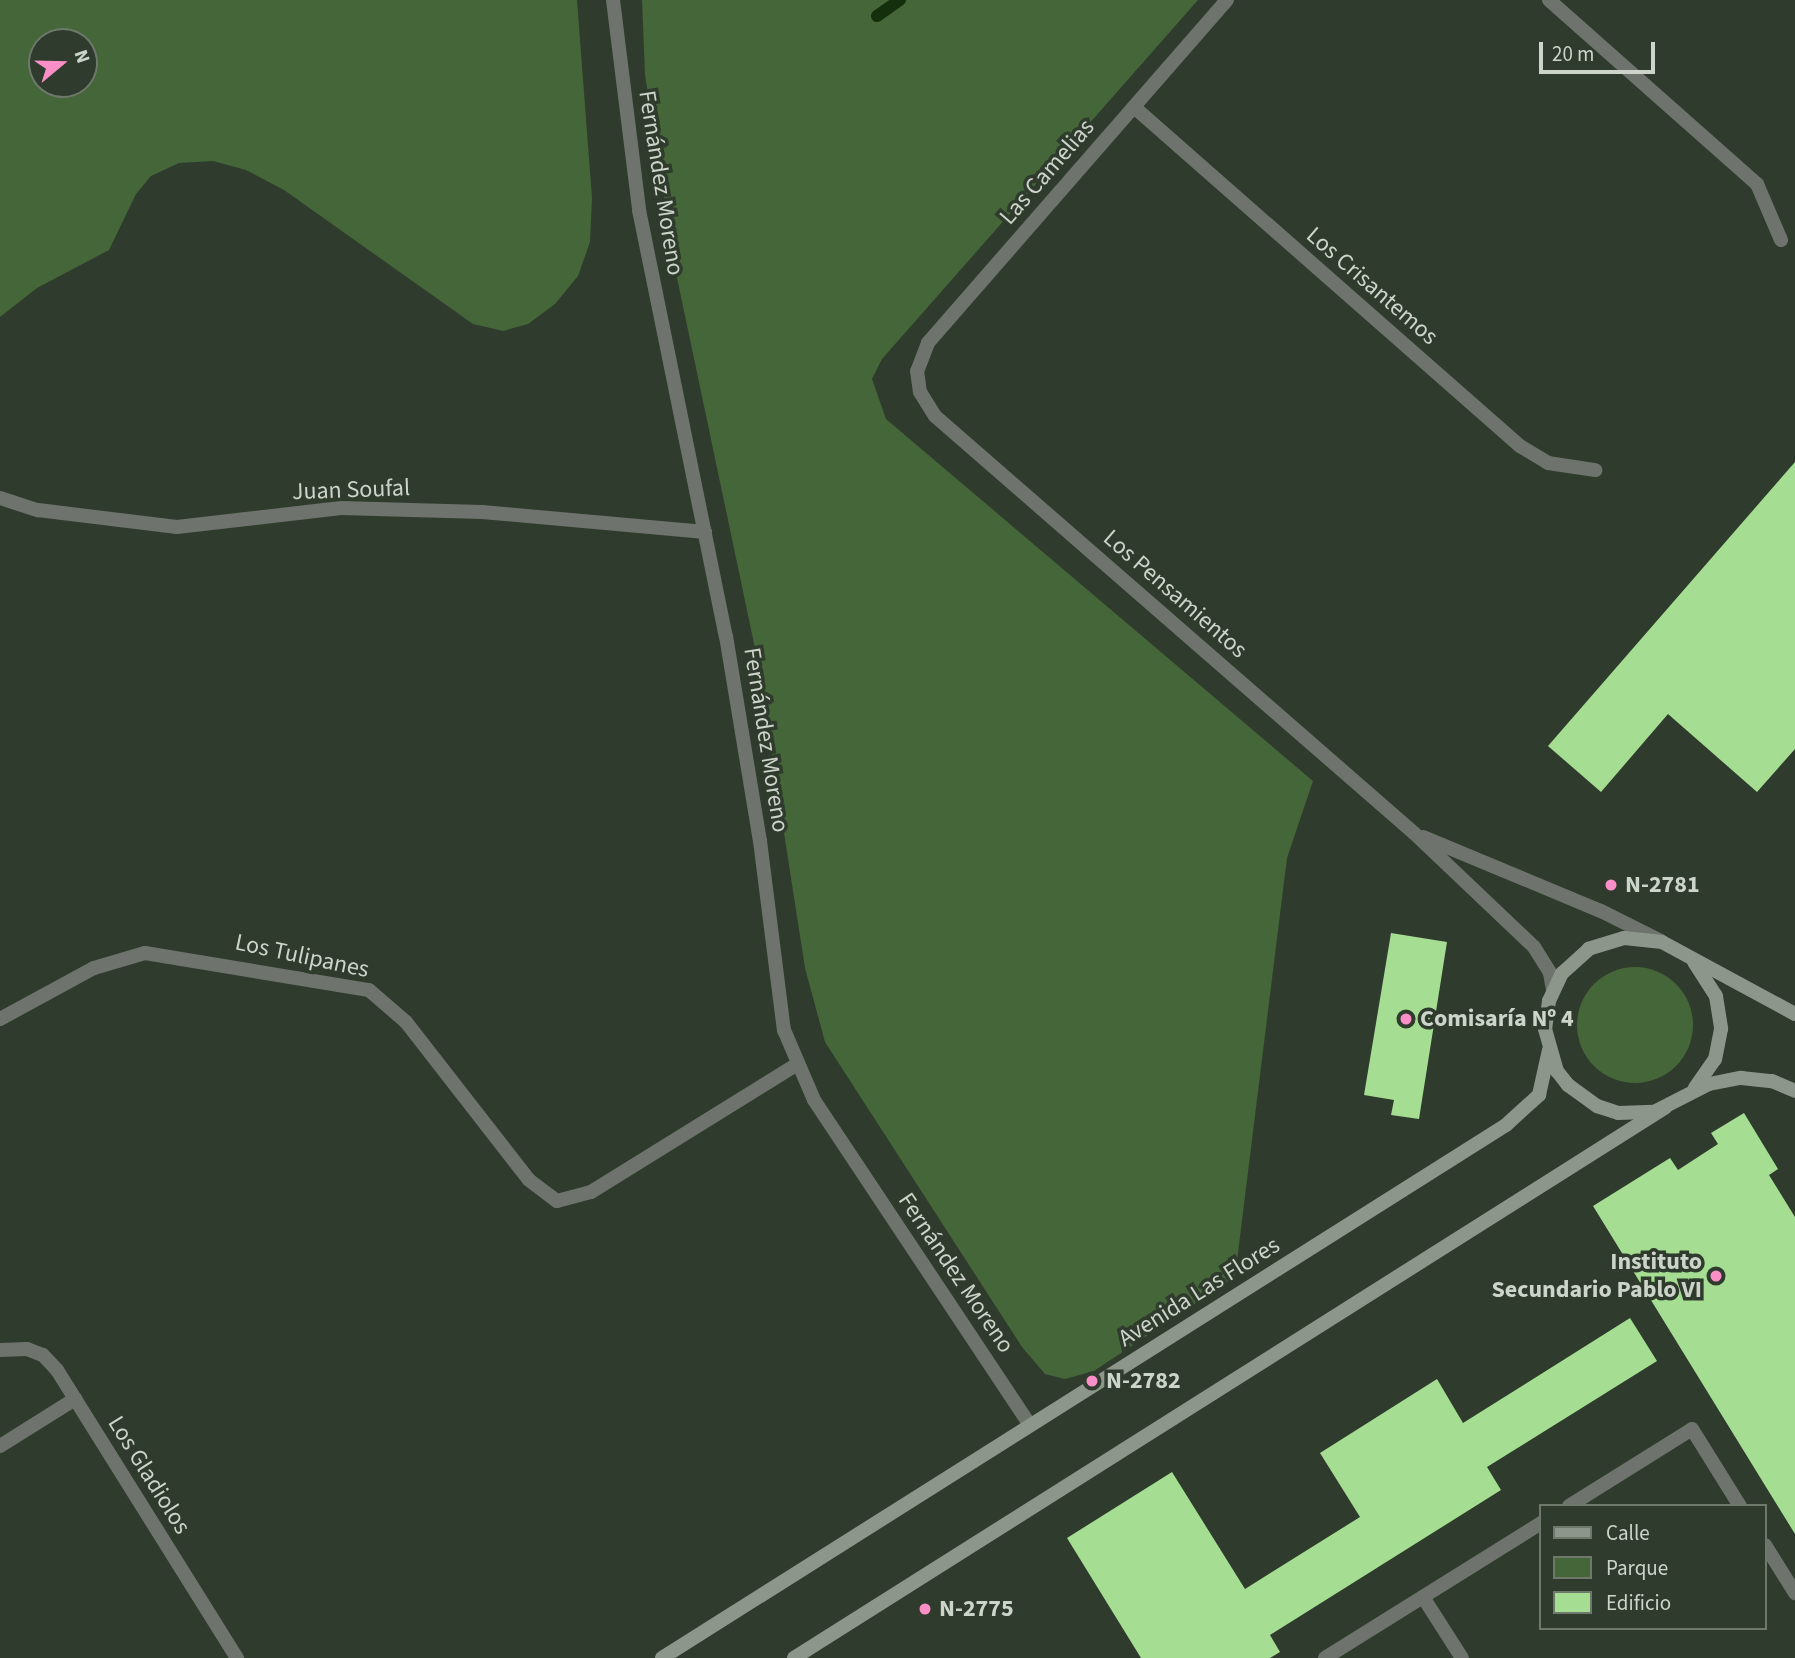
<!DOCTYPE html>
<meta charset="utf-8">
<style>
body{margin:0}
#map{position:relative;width:1795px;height:1658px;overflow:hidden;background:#2f3b2c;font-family:"Source Sans 3",sans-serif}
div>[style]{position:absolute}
.green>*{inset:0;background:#446639}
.round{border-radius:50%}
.stream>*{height:12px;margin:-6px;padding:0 6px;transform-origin:6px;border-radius:6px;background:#142f0b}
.building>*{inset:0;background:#a5dd93}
.pedestrian>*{height:14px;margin:-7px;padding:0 7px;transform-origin:7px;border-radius:7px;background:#6e746d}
.minor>*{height:14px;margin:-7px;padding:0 7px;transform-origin:7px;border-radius:7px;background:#6e746d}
.secondary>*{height:14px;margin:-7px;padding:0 7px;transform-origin:7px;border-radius:7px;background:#8d968a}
.dots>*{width:19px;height:19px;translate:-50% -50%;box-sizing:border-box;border:4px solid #2f3b2c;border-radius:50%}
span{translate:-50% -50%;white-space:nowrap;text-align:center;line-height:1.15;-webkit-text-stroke:7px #2f3b2c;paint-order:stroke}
.street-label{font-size:24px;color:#cdd4ca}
.poi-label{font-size:24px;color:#cdd4ca;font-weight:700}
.left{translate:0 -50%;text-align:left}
.right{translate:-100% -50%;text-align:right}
.legend{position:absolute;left:1539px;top:1504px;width:228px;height:126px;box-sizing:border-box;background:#2f3b2c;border:2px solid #6e786b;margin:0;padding:9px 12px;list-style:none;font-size:21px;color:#cdd4ca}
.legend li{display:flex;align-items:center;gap:14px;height:35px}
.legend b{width:35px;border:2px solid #6e786b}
.north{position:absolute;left:28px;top:28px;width:70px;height:70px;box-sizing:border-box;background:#2f3b2c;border:2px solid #6e786b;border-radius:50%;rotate:71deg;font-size:19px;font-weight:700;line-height:28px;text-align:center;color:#cdd4ca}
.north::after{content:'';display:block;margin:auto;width:24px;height:32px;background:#fa8fc7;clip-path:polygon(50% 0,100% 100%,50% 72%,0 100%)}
.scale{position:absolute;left:1539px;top:42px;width:116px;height:32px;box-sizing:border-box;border:4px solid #cdd4ca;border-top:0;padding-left:9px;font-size:21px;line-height:24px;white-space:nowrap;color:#cdd4ca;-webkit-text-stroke:5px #2f3b2c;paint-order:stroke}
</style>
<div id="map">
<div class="green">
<div style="clip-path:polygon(evenodd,0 0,577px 0,592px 198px,590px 242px,578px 276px,555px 304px,528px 324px,503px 331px,473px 324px,284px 190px,246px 170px,213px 161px,179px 163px,151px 176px,136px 194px,109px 250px,37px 288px,0 317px,0 0,42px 42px,84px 42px,84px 84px,42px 84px,42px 42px)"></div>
<div style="clip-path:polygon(642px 0,1198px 0,882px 359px,872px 379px,886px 419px,1313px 781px,1287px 858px,1235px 1277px,1094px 1371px,1065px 1379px,1045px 1374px,1022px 1347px,825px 1042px,805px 968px,756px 653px,676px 273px,645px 75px)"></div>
<div class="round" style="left:1577px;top:967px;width:116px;height:116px"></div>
</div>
<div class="stream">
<div style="left:877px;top:16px;width:28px;rotate:-35deg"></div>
</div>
<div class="building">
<div style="clip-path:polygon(1795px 462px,1795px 749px,1757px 792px,1668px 714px,1601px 792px,1548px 746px)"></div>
<div style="clip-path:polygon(1391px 933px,1447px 942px,1419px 1119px,1391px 1115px,1394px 1100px,1364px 1095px)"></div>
<div style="clip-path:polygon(1744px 1113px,1778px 1169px,1769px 1175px,1795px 1217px,1795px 1534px,1593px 1206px,1670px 1158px,1678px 1170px,1718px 1144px,1711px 1133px)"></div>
<div style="clip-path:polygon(1630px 1318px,1657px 1361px,1487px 1467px,1501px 1490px,1270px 1635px,1280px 1652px,1270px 1658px,1141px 1658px,1067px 1538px,1172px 1472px,1245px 1589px,1360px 1517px,1320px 1453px,1437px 1379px,1463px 1423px)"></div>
</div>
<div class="pedestrian">
<div style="left:0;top:1446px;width:89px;rotate:-32.1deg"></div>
<div style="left:1569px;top:1506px;width:145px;rotate:-32deg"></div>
<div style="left:1423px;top:1597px;width:72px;rotate:57.4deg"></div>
<div style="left:1325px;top:1658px;width:255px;rotate:-32deg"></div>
</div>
<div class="minor">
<div style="left:613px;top:0;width:212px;rotate:82.9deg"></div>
<div style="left:639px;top:210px;width:435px;rotate:78.5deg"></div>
<div style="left:726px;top:636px;width:208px;rotate:80.6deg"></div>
<div style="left:760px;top:841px;width:191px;rotate:82.8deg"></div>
<div style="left:784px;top:1030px;width:76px;rotate:66.8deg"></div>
<div style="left:814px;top:1100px;width:390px;rotate:56.4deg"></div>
<div style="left:1227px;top:0;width:455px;rotate:131.1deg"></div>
<div style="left:928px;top:343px;width:30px;rotate:111deg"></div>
<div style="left:917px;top:371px;width:21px;rotate:82deg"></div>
<div style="left:920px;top:392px;width:28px;rotate:58deg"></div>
<div style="left:935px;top:416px;width:635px;rotate:41.04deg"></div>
<div style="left:1414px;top:833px;width:166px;rotate:43.5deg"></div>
<div style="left:1534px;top:947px;width:31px;rotate:58deg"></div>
<div style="left:1550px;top:973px;width:17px;rotate:80deg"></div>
<div style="left:1549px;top:0;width:278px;rotate:41.5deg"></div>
<div style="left:1757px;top:184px;width:61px;rotate:66.8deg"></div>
<div style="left:1134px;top:107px;width:514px;rotate:41.29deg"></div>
<div style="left:1520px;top:446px;width:33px;rotate:31deg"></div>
<div style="left:1548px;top:463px;width:48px;rotate:8.5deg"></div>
<div style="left:0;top:498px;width:40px;rotate:18deg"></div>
<div style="left:38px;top:510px;width:140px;rotate:7deg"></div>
<div style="left:177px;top:527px;width:165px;rotate:-6.6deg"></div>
<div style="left:341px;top:508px;width:141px;rotate:1.6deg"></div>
<div style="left:482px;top:512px;width:224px;rotate:5.1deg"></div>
<div style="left:1423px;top:837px;width:193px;rotate:22.6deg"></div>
<div style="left:1601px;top:911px;width:67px;rotate:26.6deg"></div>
<div style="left:0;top:1019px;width:107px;rotate:-28.5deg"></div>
<div style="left:94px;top:968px;width:53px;rotate:-16.4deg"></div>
<div style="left:145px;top:953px;width:227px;rotate:9.4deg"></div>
<div style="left:369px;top:990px;width:49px;rotate:40.9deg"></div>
<div style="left:406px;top:1022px;width:200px;rotate:52.1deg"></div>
<div style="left:529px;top:1180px;width:35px;rotate:37deg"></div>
<div style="left:557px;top:1201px;width:35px;rotate:-15deg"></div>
<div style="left:591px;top:1192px;width:241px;rotate:-31.8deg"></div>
<div style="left:0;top:1350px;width:27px;rotate:-2deg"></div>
<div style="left:27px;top:1349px;width:17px;rotate:21deg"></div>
<div style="left:43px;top:1355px;width:21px;rotate:47deg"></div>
<div style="left:57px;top:1370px;width:340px;rotate:58deg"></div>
<div style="left:1692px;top:1429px;width:91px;rotate:58.1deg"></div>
<div style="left:1765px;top:1545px;width:57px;rotate:58deg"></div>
</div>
<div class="secondary">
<div style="left:1694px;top:962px;width:40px;rotate:57.1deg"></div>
<div style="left:1716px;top:996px;width:33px;rotate:81deg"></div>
<div style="left:1721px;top:1029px;width:31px;rotate:101deg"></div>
<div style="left:1715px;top:1059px;width:35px;rotate:125deg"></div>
<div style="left:1795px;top:1014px;width:151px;rotate:-151.6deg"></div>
<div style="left:1662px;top:942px;width:38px;rotate:-174deg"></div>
<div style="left:1624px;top:938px;width:37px;rotate:163deg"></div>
<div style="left:1589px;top:949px;width:36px;rotate:138deg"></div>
<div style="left:1562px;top:973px;width:31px;rotate:115deg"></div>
<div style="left:1549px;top:1001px;width:28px;rotate:98deg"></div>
<div style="left:1545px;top:1029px;width:44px;rotate:74.1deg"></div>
<div style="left:1557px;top:1071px;width:18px;rotate:52deg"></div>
<div style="left:1568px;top:1085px;width:36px;rotate:36deg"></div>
<div style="left:1597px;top:1106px;width:22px;rotate:18deg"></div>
<div style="left:1618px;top:1113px;width:36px;rotate:-2deg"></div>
<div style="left:1654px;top:1112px;width:62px;rotate:-27deg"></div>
<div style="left:1709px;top:1084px;width:33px;rotate:-11deg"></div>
<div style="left:1741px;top:1078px;width:31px;rotate:6deg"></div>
<div style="left:1772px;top:1081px;width:25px;rotate:23deg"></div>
<div style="left:662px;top:1658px;width:998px;rotate:-32.27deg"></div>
<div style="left:1506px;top:1125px;width:45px;rotate:-42.3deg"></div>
<div style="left:1539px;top:1095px;width:46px;rotate:-77.5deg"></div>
<div style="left:794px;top:1658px;width:1031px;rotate:-32.29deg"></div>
</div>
<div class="dots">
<div style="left:1611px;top:885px;background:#fa8fc7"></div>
<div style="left:1406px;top:1019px;background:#fa8fc7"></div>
<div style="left:1716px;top:1276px;background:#fa8fc7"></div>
<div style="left:1092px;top:1381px;background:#fa8fc7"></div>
<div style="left:925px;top:1609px;background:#fa8fc7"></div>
</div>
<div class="street-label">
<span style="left:1047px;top:172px;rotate:-49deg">Las Camelias</span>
<span style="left:661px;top:183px;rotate:81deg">Fernández Moreno</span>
<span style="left:1372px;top:286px;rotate:41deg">Los Crisantemos</span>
<span style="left:351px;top:490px;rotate:-2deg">Juan Soufal</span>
<span style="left:1175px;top:594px;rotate:41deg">Los Pensamientos</span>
<span style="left:766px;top:740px;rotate:81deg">Fernández Moreno</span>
<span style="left:302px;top:956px;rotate:12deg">Los Tulipanes</span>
<span style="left:956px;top:1273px;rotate:56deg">Fernández Moreno</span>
<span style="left:1199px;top:1292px;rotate:-32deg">Avenida Las Flores</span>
<span style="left:149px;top:1475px;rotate:58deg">Los Gladiolos</span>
</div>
<div class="poi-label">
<span class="left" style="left:1625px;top:885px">N-2781</span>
<span class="left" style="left:1420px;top:1019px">Comisaría Nº 4</span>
<span class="right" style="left:1702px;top:1276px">Instituto<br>Secundario Pablo VI</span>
<span class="left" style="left:1106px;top:1381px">N-2782</span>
<span class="left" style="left:939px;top:1609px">N-2775</span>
</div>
<ul class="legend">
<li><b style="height:9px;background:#8d968a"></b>Calle</li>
<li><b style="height:19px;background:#446639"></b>Parque</li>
<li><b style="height:19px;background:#a5dd93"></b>Edificio</li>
</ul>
<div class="north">N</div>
<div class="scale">20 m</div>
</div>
